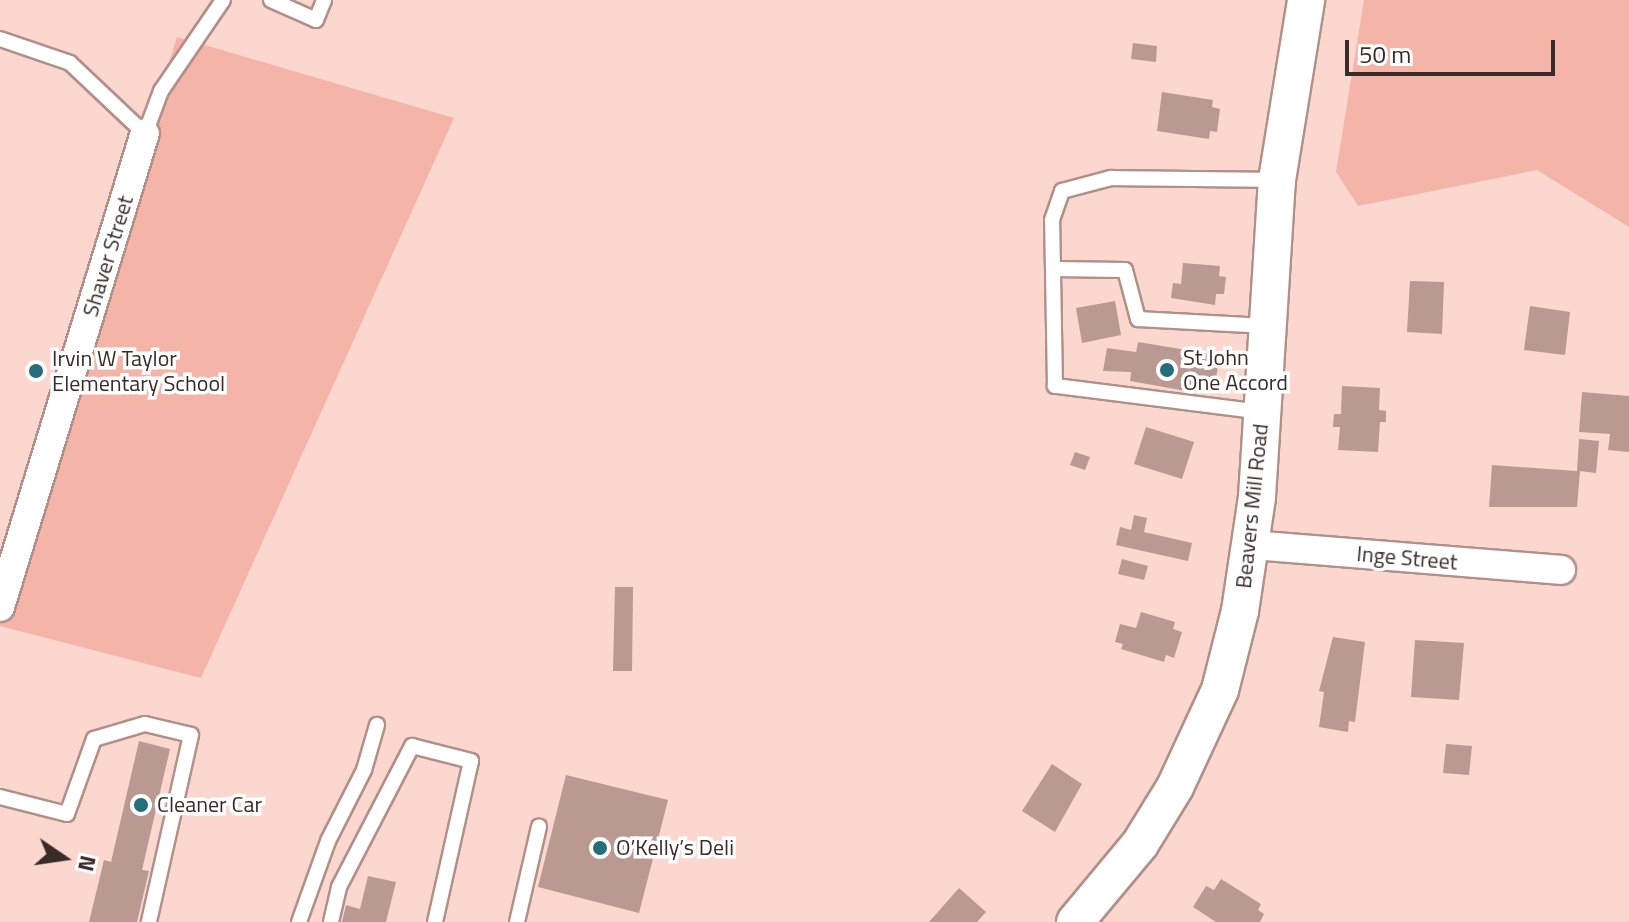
<!DOCTYPE html>
<meta charset="utf-8">
<style>
body{margin:0}
#map{position:relative;width:1629px;height:922px;overflow:hidden;background:#fbd7d0;font-family:"Titillium Web",sans-serif}
div>[style]{position:absolute}
.green>*{inset:0;background:#f4b4a8}
.building>*{inset:0;background:#ba9992}
.roads{filter:drop-shadow(2px 0 #b19089) drop-shadow(-2px 0 #b19089) drop-shadow(0 2px #b19089) drop-shadow(0 -2px #b19089)}
.service>*{height:14px;margin:-7px;padding:0 7px;transform-origin:7px;border-radius:7px;background:#fff}
.minor>*{height:28px;margin:-14px;padding:0 14px;transform-origin:14px;border-radius:14px;background:#fff}
.tertiary>*{height:36px;margin:-18px;padding:0 18px;transform-origin:18px;border-radius:18px;background:#fff}
.dots>*{width:22px;height:22px;translate:-50% -50%;box-sizing:border-box;border:4px solid #fff;border-radius:50%}
span{translate:-50% -50%;white-space:nowrap;text-align:center;line-height:1.15;-webkit-text-stroke:7px #fff;paint-order:stroke}
.street-label{font-size:22px;color:#392b28}
.poi-label{font-size:22px;color:#392b28}
.left{translate:0 -50%;text-align:left}
.north{position:absolute;left:24px;top:818px;width:80px;height:80px;-webkit-text-stroke:6px #fff;paint-order:stroke;rotate:103deg;font-size:22px;font-weight:700;line-height:32px;text-align:center;color:#392b28}
.north::after{content:'';display:block;margin:auto;width:28px;height:36px;background:#392b28;clip-path:polygon(50% 0,100% 100%,50% 72%,0 100%)}
.scale{position:absolute;left:1345px;top:40px;width:210px;height:36px;box-sizing:border-box;border:4px solid #392b28;border-top:0;padding-left:10px;font-size:24px;line-height:28px;white-space:nowrap;color:#392b28;-webkit-text-stroke:6px #fff;paint-order:stroke}
</style>
<div id="map">
<div class="green">
<div style="clip-path:polygon(1364px 0,1629px 0,1629px 227px,1537px 170px,1358px 206px,1336px 172px)"></div>
<div style="clip-path:polygon(177px 37px,454px 118px,201px 678px,0 626px,0 607px)"></div>
</div>
<div class="building">
<div style="clip-path:polygon(1133px 43px,1157px 46px,1156px 62px,1131px 59px)"></div>
<div style="clip-path:polygon(1162px 92px,1213px 100px,1212px 107px,1220px 109px,1217px 132px,1210px 131px,1209px 139px,1157px 131px)"></div>
<div style="clip-path:polygon(1183px 263px,1220px 266px,1219px 276px,1226px 277px,1224px 294px,1216px 294px,1215px 305px,1171px 298px,1173px 283px,1181px 284px)"></div>
<div style="clip-path:polygon(1410px 281px,1444px 282px,1442px 334px,1407px 332px)"></div>
<div style="clip-path:polygon(1115px 301px,1121px 335px,1082px 343px,1076px 308px)"></div>
<div style="clip-path:polygon(1530px 306px,1570px 312px,1565px 355px,1524px 350px)"></div>
<div style="clip-path:polygon(1138px 342px,1211px 354px,1210px 364px,1218px 366px,1215px 384px,1205px 382px,1203px 394px,1130px 381px,1131px 372px,1103px 371px,1107px 348px,1136px 352px)"></div>
<div style="clip-path:polygon(1342px 386px,1380px 388px,1379px 410px,1386px 411px,1386px 422px,1380px 422px,1378px 452px,1338px 450px,1340px 427px,1333px 427px,1334px 414px,1341px 414px)"></div>
<div style="clip-path:polygon(1582px 392px,1629px 396px,1629px 452px,1608px 450px,1610px 434px,1579px 432px)"></div>
<div style="clip-path:polygon(1146px 427px,1194px 442px,1182px 479px,1134px 464px)"></div>
<div style="clip-path:polygon(1579px 439px,1599px 441px,1596px 473px,1580px 471px,1577px 507px,1489px 507px,1492px 465px,1577px 471px)"></div>
<div style="clip-path:polygon(1075px 452px,1090px 457px,1085px 470px,1070px 465px)"></div>
<div style="clip-path:polygon(1134px 515px,1147px 518px,1144px 532px,1192px 543px,1188px 561px,1116px 545px,1120px 527px,1131px 530px)"></div>
<div style="clip-path:polygon(1122px 559px,1148px 566px,1144px 580px,1118px 574px)"></div>
<div style="clip-path:polygon(615px 587px,633px 587px,632px 671px,613px 671px)"></div>
<div style="clip-path:polygon(1141px 612px,1175px 622px,1173px 629px,1182px 632px,1174px 658px,1166px 655px,1164px 662px,1121px 649px,1123px 644px,1115px 642px,1120px 624px,1136px 628px)"></div>
<div style="clip-path:polygon(1333px 637px,1365px 642px,1355px 722px,1349px 721px,1348px 732px,1319px 727px,1324px 692px,1319px 691px)"></div>
<div style="clip-path:polygon(1415px 640px,1464px 643px,1459px 700px,1411px 697px)"></div>
<div style="clip-path:polygon(139px 741px,170px 749px,142px 870px,149px 871px,137px 922px,89px 922px,104px 860px,111px 862px)"></div>
<div style="clip-path:polygon(1446px 744px,1472px 746px,1469px 775px,1443px 773px)"></div>
<div style="clip-path:polygon(1052px 764px,1082px 784px,1055px 832px,1022px 811px)"></div>
<div style="clip-path:polygon(566px 775px,668px 800px,639px 913px,538px 887px)"></div>
<div style="clip-path:polygon(368px 876px,396px 882px,386px 922px,342px 922px,346px 905px,360px 909px)"></div>
<div style="clip-path:polygon(1221px 879px,1261px 904px,1258px 910px,1264px 914px,1260px 922px,1216px 922px,1193px 907px,1206px 886px,1214px 890px)"></div>
<div style="clip-path:polygon(959px 888px,986px 912px,977px 922px,929px 922px)"></div>
</div>
<div class="roads">
<div class="service">
<div style="left:271px;top:0;width:49px;rotate:24deg"></div>
<div style="left:316px;top:20px;width:22px;rotate:-68deg"></div>
<div style="left:0;top:39px;width:74px;rotate:18.9deg"></div>
<div style="left:70px;top:63px;width:103px;rotate:43.4deg"></div>
<div style="left:145px;top:134px;width:46px;rotate:-69.6deg"></div>
<div style="left:161px;top:91px;width:110px;rotate:-55.7deg"></div>
<div style="left:1053px;top:269px;width:72px;rotate:0.8deg"></div>
<div style="left:1125px;top:270px;width:51px;rotate:75.1deg"></div>
<div style="left:1138px;top:319px;width:128px;rotate:3.1deg"></div>
<div style="left:1262px;top:412px;width:209px;rotate:-172.8deg"></div>
<div style="left:1055px;top:386px;width:166px;rotate:-91deg"></div>
<div style="left:1052px;top:220px;width:31px;rotate:-71deg"></div>
<div style="left:1062px;top:191px;width:51px;rotate:-14.9deg"></div>
<div style="left:1111px;top:178px;width:166px;rotate:0.7deg"></div>
<div style="left:0;top:797px;width:69px;rotate:14.2deg"></div>
<div style="left:67px;top:814px;width:80px;rotate:-70.2deg"></div>
<div style="left:94px;top:739px;width:53px;rotate:-16.4deg"></div>
<div style="left:145px;top:724px;width:47px;rotate:13.4deg"></div>
<div style="left:191px;top:735px;width:192px;rotate:102.7deg"></div>
<div style="left:299px;top:922px;width:86px;rotate:-70.3deg"></div>
<div style="left:328px;top:841px;width:80px;rotate:-63.1deg"></div>
<div style="left:364px;top:770px;width:47px;rotate:-73.9deg"></div>
<div style="left:331px;top:922px;width:36px;rotate:-77deg"></div>
<div style="left:339px;top:887px;width:159px;rotate:-62.6deg"></div>
<div style="left:412px;top:746px;width:61px;rotate:14.3deg"></div>
<div style="left:471px;top:761px;width:165px;rotate:102.6deg"></div>
<div style="left:517px;top:922px;width:98px;rotate:-77deg"></div>
</div>
<div class="minor">
<div style="left:1252px;top:545px;width:310px;rotate:4.6deg"></div>
<div style="left:0;top:607px;width:495px;rotate:-73deg"></div>
</div>
<div class="tertiary">
<div style="left:1075px;top:922px;width:102px;rotate:-50.2deg"></div>
<div style="left:1140px;top:844px;width:67px;rotate:-58.4deg"></div>
<div style="left:1175px;top:787px;width:107px;rotate:-65.1deg"></div>
<div style="left:1220px;top:690px;width:81px;rotate:-75.8deg"></div>
<div style="left:1240px;top:611px;width:115px;rotate:-81.5deg"></div>
<div style="left:1257px;top:497px;width:318px;rotate:-86.4deg"></div>
<div style="left:1277px;top:180px;width:182px;rotate:-80.8deg"></div>
</div>
</div>
<div class="dots">
<div style="left:1167px;top:370px;background:#256d7a"></div>
<div style="left:36px;top:371px;background:#256d7a"></div>
<div style="left:141px;top:805px;background:#256d7a"></div>
<div style="left:600px;top:848px;background:#256d7a"></div>
</div>
<div class="street-label">
<span style="left:108px;top:256px;rotate:-73deg">Shaver Street</span>
<span style="left:1252px;top:506px;rotate:-84deg">Beavers Mill Road</span>
<span style="left:1407px;top:558px;rotate:5deg">Inge Street</span>
</div>
<div class="poi-label">
<span class="left" style="left:1183px;top:370px">St John<br>One Accord</span>
<span class="left" style="left:52px;top:371px">Irvin W Taylor<br>Elementary School</span>
<span class="left" style="left:157px;top:805px">Cleaner Car</span>
<span class="left" style="left:616px;top:848px">O’Kelly’s Deli</span>
</div>
<div class="north">N</div>
<div class="scale">50 m</div>
</div>
